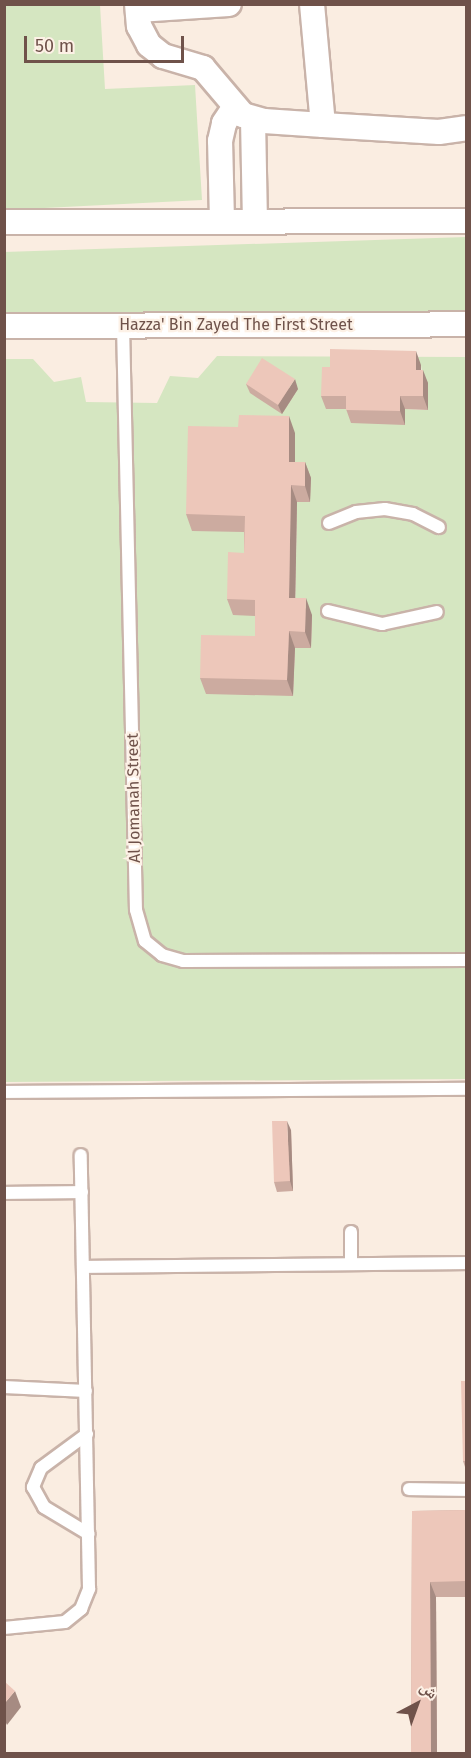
<!DOCTYPE html>
<meta charset="utf-8">
<style>
body{margin:0}
#map{position:relative;width:471px;height:1758px;overflow:hidden;background:#faede1;font-family:"Fira Sans","Noto Naskh Arabic",sans-serif}
div>[style]{position:absolute}
.green>*{inset:0;background:#d5e6c1}
.roads{filter:drop-shadow(2px 0 #c9b3a9) drop-shadow(-2px 0 #c9b3a9) drop-shadow(0 2px #c9b3a9) drop-shadow(0 -2px #c9b3a9)}
.lane>*{height:12px;margin:-6px;padding:0 6px;transform-origin:6px;border-radius:6px;background:#fff}
.street>*{height:24px;margin:-12px;padding:0 12px;transform-origin:12px;border-radius:12px;background:#fff}
.wall>*{inset:0;background:#ccaba0}
.shaded-wall>*{inset:0;background:#a68b82}
.building>*{inset:0;background:#edc7ba}
span{translate:-50% -50%;white-space:nowrap;text-align:center;line-height:1.15;-webkit-text-stroke:4.5px #fdf1e6;paint-order:stroke}
.street-label{font-size:16px;color:#6f524a}
.frame{position:absolute;inset:0;border:6px solid #6f524a;pointer-events:none}
.north{position:absolute;left:387px;top:1674px;width:60px;height:60px;-webkit-text-stroke:4px #fdf1e6;paint-order:stroke;rotate:41deg;font-size:16px;font-weight:700;line-height:24px;text-align:center;color:#6f524a}
.north::after{content:'';display:block;margin:auto;width:21px;height:27px;background:#6f524a;clip-path:polygon(50% 0,100% 100%,50% 72%,0 100%)}
.scale{position:absolute;left:24px;top:36px;width:160px;height:27px;box-sizing:border-box;border:3px solid #6f524a;border-top:0;padding-left:8px;font-size:18px;line-height:21px;white-space:nowrap;color:#6f524a;-webkit-text-stroke:4px #fdf1e6;paint-order:stroke}
</style>
<div id="map">
<div class="green">
<div style="clip-path:polygon(5px 4px,100px 5px,105px 89px,195px 85px,202px 200px,5px 210px)"></div>
<div style="clip-path:polygon(466px 237px,466px 315px,5px 320px,4px 252px)"></div>
<div style="clip-path:polygon(evenodd,217px 356px,466px 357px,466px 1079px,5px 1082px,4px 359px,33px 359px,54px 382px,81px 377px,86px 402px,157px 403px,170px 376px,198px 378px,217px 356px,421px 365px,427px 410px,405px 409px,405px 424px,351px 410px,421px 365px,217px 356px,310px 478px,310px 502px,297px 502px,295px 614px,312px 615px,311px 648px,295px 648px,293px 696px,261px 616px,251px 524px,310px 478px)"></div>
</div>
<div class="roads">
<div class="lane">
<div style="left:123px;top:325px;width:585px;rotate:88.73deg"></div>
<div style="left:136px;top:910px;width:32px;rotate:74deg"></div>
<div style="left:145px;top:941px;width:22px;rotate:39deg"></div>
<div style="left:162px;top:955px;width:22px;rotate:16deg"></div>
<div style="left:183px;top:961px;width:283px;rotate:-0.2deg"></div>
<div style="left:329px;top:523px;width:29px;rotate:-22deg"></div>
<div style="left:356px;top:512px;width:29px;rotate:-6deg"></div>
<div style="left:385px;top:509px;width:28px;rotate:10deg"></div>
<div style="left:413px;top:514px;width:29px;rotate:27deg"></div>
<div style="left:328px;top:611px;width:56px;rotate:13.5deg"></div>
<div style="left:382px;top:624px;width:56px;rotate:-12.3deg"></div>
<div style="left:4px;top:1092px;width:462px;rotate:-0.4deg"></div>
<div style="left:4px;top:1193px;width:78px;rotate:-0.7deg"></div>
<div style="left:351px;top:1264px;width:32px;rotate:-90deg"></div>
<div style="left:83px;top:1267px;width:383px;rotate:-0.6deg"></div>
<div style="left:4px;top:1387px;width:82px;rotate:2.8deg"></div>
<div style="left:87px;top:1434px;width:57px;rotate:143.5deg"></div>
<div style="left:41px;top:1468px;width:21px;rotate:113deg"></div>
<div style="left:33px;top:1487px;width:23px;rotate:61deg"></div>
<div style="left:44px;top:1507px;width:52px;rotate:31deg"></div>
<div style="left:409px;top:1489px;width:57px;rotate:1deg"></div>
<div style="left:4px;top:1628px;width:61px;rotate:-5.6deg"></div>
<div style="left:65px;top:1622px;width:21px;rotate:-39deg"></div>
<div style="left:81px;top:1609px;width:22px;rotate:-68deg"></div>
<div style="left:89px;top:1589px;width:434px;rotate:-91.1deg"></div>
</div>
<div class="street">
<div style="left:137px;top:4px;width:22px;rotate:85deg"></div>
<div style="left:139px;top:26px;width:21px;rotate:62deg"></div>
<div style="left:149px;top:45px;width:18px;rotate:38deg"></div>
<div style="left:163px;top:56px;width:42px;rotate:16.7deg"></div>
<div style="left:203px;top:68px;width:62px;rotate:49.6deg"></div>
<div style="left:243px;top:115px;width:22px;rotate:16deg"></div>
<div style="left:264px;top:121px;width:59px;rotate:3.9deg"></div>
<div style="left:323px;top:125px;width:121px;rotate:-95.2deg"></div>
<div style="left:138px;top:10px;width:91px;rotate:-3.8deg"></div>
<div style="left:253px;top:119px;width:102px;rotate:88.9deg"></div>
<div style="left:323px;top:125px;width:116px;rotate:3.5deg"></div>
<div style="left:439px;top:132px;width:27px;rotate:-8deg"></div>
<div style="left:222px;top:221px;width:80px;rotate:-91.4deg"></div>
<div style="left:220px;top:141px;width:18px;rotate:-77deg"></div>
<div style="left:224px;top:123px;width:18px;rotate:-56deg"></div>
<div style="left:4px;top:222px;width:462px;rotate:-0.1deg"></div>
<div style="left:4px;top:326px;width:462px;rotate:-0.2deg"></div>
</div>
</div>
<div class="wall">
<div style="clip-path:polygon(421px 365px,421px 370px,428px 383px,428px 410px,405px 409px,405px 425px,351px 423px,346px 409px,326px 409px,321px 396px)"></div>
<div style="clip-path:polygon(246px 384px,298px 389px,282px 414px,250px 393px)"></div>
<div style="clip-path:polygon(295px 433px,295px 462px,305px 462px,311px 478px,310px 502px,297px 502px,295px 598px,312px 615px,311px 648px,295px 648px,293px 696px,206px 694px,200px 678px,255px 636px,255px 616px,233px 615px,227px 599px,244px 553px,244px 532px,192px 531px,186px 514px)"></div>
<div style="clip-path:polygon(291px 1130px,293px 1191px,277px 1192px,274px 1182px)"></div>
<div style="clip-path:polygon(466px 1381px,466px 1470px,463px 1461px)"></div>
<div style="clip-path:polygon(466px 1510px,466px 1597px,436px 1597px,437px 1754px,411px 1754px,412px 1511px)"></div>
</div>
<div class="shaded-wall">
<div style="clip-path:polygon(416px 351px,421px 365px,421px 383px,416px 370px)"></div>
<div style="clip-path:polygon(423px 370px,428px 383px,428px 410px,423px 396px)"></div>
<div style="clip-path:polygon(295px 379px,298px 389px,282px 414px,278px 405px)"></div>
<div style="clip-path:polygon(400px 396px,405px 409px,405px 425px,400px 411px)"></div>
<div style="clip-path:polygon(289px 416px,295px 433px,295px 478px,289px 462px)"></div>
<div style="clip-path:polygon(305px 462px,311px 478px,310px 502px,305px 486px)"></div>
<div style="clip-path:polygon(291px 485px,297px 502px,295px 614px,289px 598px)"></div>
<div style="clip-path:polygon(306px 598px,312px 615px,311px 648px,305px 632px)"></div>
<div style="clip-path:polygon(289px 631px,295px 648px,293px 696px,287px 680px)"></div>
<div style="clip-path:polygon(287px 1121px,291px 1130px,293px 1191px,290px 1181px)"></div>
<div style="clip-path:polygon(430px 1582px,436px 1597px,437px 1754px,431px 1754px)"></div>
<div style="clip-path:polygon(15px 1691px,21px 1707px,7px 1725px,4px 1719px,4px 1704px)"></div>
</div>
<div class="building">
<div style="clip-path:polygon(330px 349px,416px 351px,416px 370px,423px 370px,423px 396px,400px 396px,400px 411px,346px 410px,346px 396px,321px 396px,322px 367px,330px 367px)"></div>
<div style="clip-path:polygon(262px 358px,295px 379px,278px 405px,246px 384px)"></div>
<div style="clip-path:polygon(239px 415px,289px 416px,289px 462px,305px 462px,305px 486px,291px 485px,289px 598px,306px 598px,305px 632px,289px 631px,287px 680px,200px 678px,201px 635px,255px 636px,255px 600px,227px 599px,228px 552px,244px 553px,245px 516px,186px 514px,188px 426px,238px 427px)"></div>
<div style="clip-path:polygon(272px 1121px,287px 1121px,290px 1181px,274px 1182px)"></div>
<div style="clip-path:polygon(461px 1381px,466px 1381px,466px 1461px,463px 1461px)"></div>
<div style="clip-path:polygon(466px 1510px,466px 1581px,430px 1582px,431px 1754px,411px 1754px,412px 1511px)"></div>
<div style="clip-path:polygon(4px 1681px,15px 1691px,4px 1704px)"></div>
</div>
<div class="street-label">
<span style="left:236px;top:325px">Hazza' Bin Zayed The First Street</span>
<span style="left:134px;top:798px;rotate:-91deg">Al Jomanah Street</span>
</div>
<div class="frame"></div>
<div class="north">ش</div>
<div class="scale">50 m</div>
</div>
